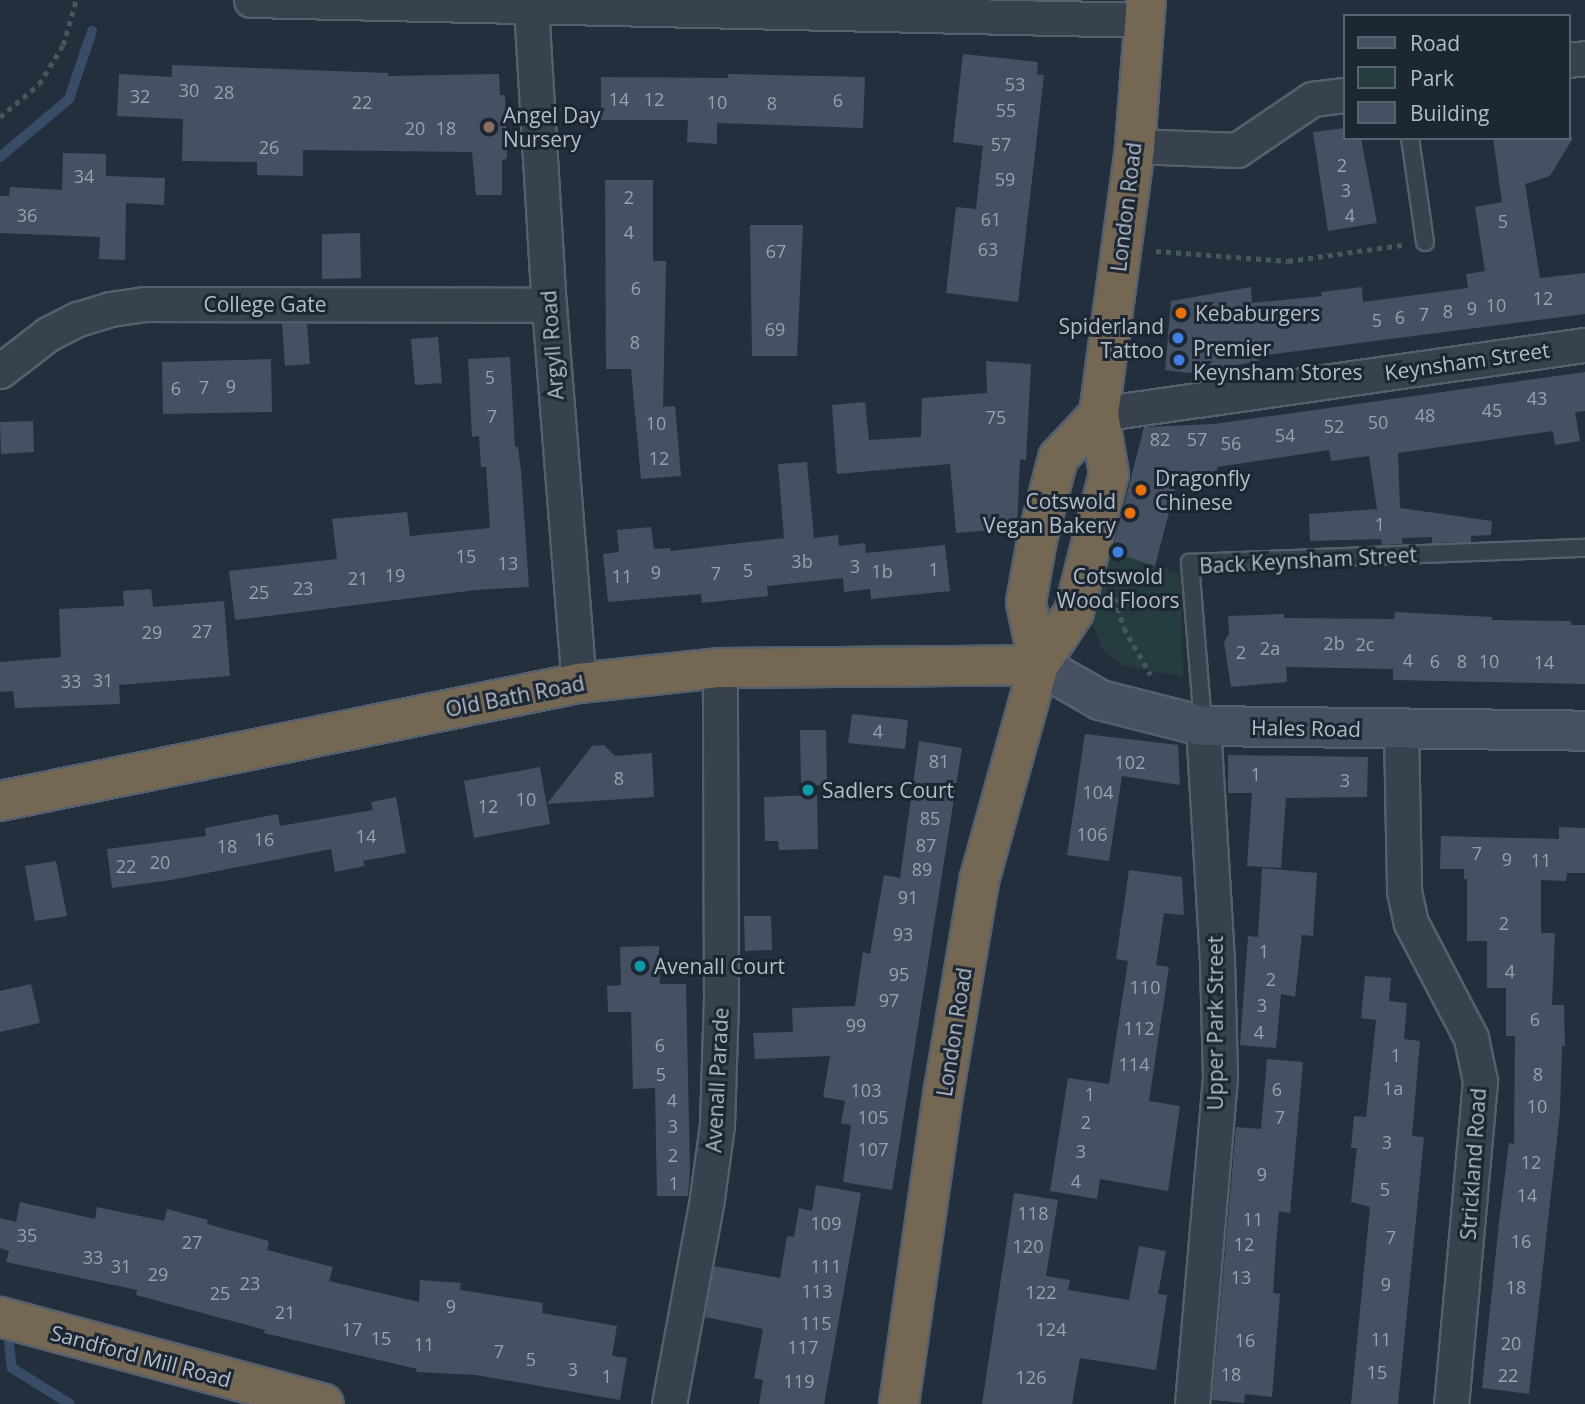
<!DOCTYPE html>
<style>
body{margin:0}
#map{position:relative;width:1585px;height:1404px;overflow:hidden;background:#242f3e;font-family:"Open Sans",sans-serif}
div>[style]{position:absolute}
.green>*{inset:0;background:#263c3f}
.stream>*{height:10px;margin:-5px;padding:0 5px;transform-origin:5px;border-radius:5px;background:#394c67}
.building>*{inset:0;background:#455162}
.path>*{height:4.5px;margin-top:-2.25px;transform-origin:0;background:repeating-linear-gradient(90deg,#44595c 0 5px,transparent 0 10px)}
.roads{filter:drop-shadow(2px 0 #565f6c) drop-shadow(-2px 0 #565f6c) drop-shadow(0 2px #565f6c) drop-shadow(0 -2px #565f6c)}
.lane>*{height:16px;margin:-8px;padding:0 8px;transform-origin:8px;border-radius:8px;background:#38414e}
.street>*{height:33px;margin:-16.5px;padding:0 16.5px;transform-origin:16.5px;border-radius:16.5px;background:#38414e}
.secondary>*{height:38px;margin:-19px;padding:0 19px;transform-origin:19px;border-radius:19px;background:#465061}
.highway>*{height:38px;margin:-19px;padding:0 19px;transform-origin:19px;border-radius:19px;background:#746855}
.dots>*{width:19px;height:19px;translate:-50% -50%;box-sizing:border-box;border:4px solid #1d2633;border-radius:50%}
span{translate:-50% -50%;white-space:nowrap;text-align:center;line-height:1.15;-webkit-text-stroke:6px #1d2633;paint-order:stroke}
.number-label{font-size:18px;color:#98a1af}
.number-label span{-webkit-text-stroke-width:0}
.poi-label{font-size:21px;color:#b4bcc9}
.left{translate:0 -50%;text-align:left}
.right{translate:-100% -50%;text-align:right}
.street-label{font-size:21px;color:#b4bcc9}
.legend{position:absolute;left:1343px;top:14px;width:228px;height:126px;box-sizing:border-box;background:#1d2633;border:2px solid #59626f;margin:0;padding:9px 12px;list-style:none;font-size:21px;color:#b4bcc9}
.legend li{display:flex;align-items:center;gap:14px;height:35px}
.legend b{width:35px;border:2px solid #59626f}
</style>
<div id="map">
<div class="green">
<div style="clip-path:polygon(1108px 551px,1181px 574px,1183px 677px,1121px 665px,1103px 650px,1092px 623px)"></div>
</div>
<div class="stream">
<div style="left:0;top:157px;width:90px;rotate:-40deg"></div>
<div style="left:69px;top:99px;width:72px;rotate:-71.3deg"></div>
<div style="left:9px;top:1344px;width:24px;rotate:83deg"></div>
<div style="left:12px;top:1368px;width:68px;rotate:31.8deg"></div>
</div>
<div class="building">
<div style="clip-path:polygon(963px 54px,1038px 62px,1037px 75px,1044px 75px,1018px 302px,946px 293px,956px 207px,976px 209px,983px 146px,953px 142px)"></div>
<div style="clip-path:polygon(172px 65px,388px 73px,388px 76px,499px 74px,500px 95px,505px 95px,507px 159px,502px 160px,502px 195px,476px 195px,472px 152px,303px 150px,303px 176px,257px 175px,257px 162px,182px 161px,183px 119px,117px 116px,119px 74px,172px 77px)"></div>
<div style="clip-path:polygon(728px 74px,865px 77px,863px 128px,717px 123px,717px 144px,687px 142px,688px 120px,601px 120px,601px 77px,728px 78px)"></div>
<div style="clip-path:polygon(1345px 128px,1345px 138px,1361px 138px,1377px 223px,1328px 231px,1313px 132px)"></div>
<div style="clip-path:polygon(1493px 138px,1573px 138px,1550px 176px,1525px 184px,1540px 278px,1585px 273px,1585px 314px,1258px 356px,1259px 361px,1189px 373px,1165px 370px,1171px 301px,1251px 287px,1252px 303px,1322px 296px,1321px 292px,1362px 287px,1363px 302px,1468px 288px,1466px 274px,1485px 271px,1475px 207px,1502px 202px)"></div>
<div style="clip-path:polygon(63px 153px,106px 154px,106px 176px,165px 178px,164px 205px,126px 203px,125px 260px,99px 259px,100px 237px,0 233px,0 196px,9px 196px,10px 187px,62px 190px)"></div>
<div style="clip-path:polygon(605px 180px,653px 180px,653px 261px,666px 261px,663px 407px,675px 406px,681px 476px,641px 479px,631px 369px,606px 369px)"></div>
<div style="clip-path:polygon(750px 225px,803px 225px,797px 356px,752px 356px)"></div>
<div style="clip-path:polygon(360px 233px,361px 278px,322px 279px,322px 234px)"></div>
<div style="clip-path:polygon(282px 324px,307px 324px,310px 364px,285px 366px)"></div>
<div style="clip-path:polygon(438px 337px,442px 383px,415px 385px,411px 339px)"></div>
<div style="clip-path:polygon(510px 357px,515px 447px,518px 447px,521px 471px,529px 587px,476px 590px,235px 620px,229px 571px,337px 559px,332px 519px,407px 512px,410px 536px,490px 528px,486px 467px,481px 467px,479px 436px,472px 437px,468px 359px)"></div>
<div style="clip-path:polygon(271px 359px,272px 412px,163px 414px,162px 362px)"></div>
<div style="clip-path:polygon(986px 361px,1031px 364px,1026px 460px,1020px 459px,1017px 528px,956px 533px,950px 464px,837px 474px,832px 405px,865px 402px,869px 440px,921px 437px,922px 398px,987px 393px)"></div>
<div style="clip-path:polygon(1585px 372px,1585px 411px,1575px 412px,1580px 441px,1555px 445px,1553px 431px,1398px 453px,1400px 508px,1492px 521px,1491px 535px,1471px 536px,1471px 542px,1432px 543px,1432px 537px,1402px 538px,1402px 544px,1382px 545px,1381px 539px,1310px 541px,1309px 514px,1377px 509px,1369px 456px,1331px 461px,1329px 450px,1217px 467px,1218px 478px,1178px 478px,1155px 566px,1112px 552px,1144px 427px,1214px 424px)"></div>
<div style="clip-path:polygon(33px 421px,34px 452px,1px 454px,0 422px)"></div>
<div style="clip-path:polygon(807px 462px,814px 538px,838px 535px,839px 546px,865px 543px,866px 553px,945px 545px,950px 591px,871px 599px,870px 589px,844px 592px,843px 578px,767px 586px,768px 596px,702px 603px,701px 594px,608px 602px,603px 554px,619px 552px,617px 530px,651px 527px,654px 549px,670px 548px,671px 551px,784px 538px,778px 464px)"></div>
<div style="clip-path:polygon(151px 589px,153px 607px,224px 601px,230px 676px,119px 685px,120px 704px,15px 708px,13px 691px,0 692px,0 662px,61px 657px,59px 609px,124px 606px,123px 591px)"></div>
<div style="clip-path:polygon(1395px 612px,1492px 617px,1492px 620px,1571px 621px,1571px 625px,1585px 625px,1585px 684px,1393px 680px,1393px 669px,1286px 667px,1287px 682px,1231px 687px,1224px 642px,1229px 634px,1228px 616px,1284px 614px,1284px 618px,1394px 619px)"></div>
<div style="clip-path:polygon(852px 714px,908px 720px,905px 749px,848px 743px)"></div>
<div style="clip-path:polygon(800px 730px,826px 730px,827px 785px,801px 785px)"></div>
<div style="clip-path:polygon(1085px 734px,1178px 745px,1180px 785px,1122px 776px,1109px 861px,1067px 855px)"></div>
<div style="clip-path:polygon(919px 741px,962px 748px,892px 1190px,843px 1182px,851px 1125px,841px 1123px,845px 1101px,823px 1097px,830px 1056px,755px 1059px,753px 1033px,793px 1032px,792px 1008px,855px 1006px,863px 952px,870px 954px,884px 875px,900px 878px)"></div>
<div style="clip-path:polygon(604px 745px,615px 756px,652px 753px,654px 797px,547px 804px,592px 746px)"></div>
<div style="clip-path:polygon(1228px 755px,1368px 757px,1367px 797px,1286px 798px,1281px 868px,1247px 866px,1252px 793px,1228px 793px)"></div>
<div style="clip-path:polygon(540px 767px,550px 824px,474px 838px,464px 781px)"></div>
<div style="clip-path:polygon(817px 795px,818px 849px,779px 850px,778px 841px,765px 841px,764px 797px)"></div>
<div style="clip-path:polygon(396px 797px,406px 853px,363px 861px,365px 866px,335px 872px,331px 849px,171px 880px,112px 888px,107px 849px,206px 836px,205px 828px,278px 814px,280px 826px,373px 810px,371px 802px)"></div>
<div style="clip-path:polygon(1559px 827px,1585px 828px,1585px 873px,1567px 873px,1566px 881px,1541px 880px,1541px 933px,1555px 933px,1552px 1005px,1564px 1005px,1565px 1046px,1562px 1046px,1560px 1112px,1529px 1394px,1482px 1388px,1499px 1222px,1509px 1143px,1514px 1144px,1515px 1036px,1506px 1036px,1506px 988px,1487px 988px,1487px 941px,1467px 941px,1467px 879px,1464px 879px,1464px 869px,1440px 869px,1441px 836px,1559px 839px)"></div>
<div style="clip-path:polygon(56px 861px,67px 916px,35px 921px,25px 866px)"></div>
<div style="clip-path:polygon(1262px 868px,1317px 873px,1313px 936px,1302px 935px,1295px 997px,1281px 994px,1276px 1048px,1240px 1045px,1248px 936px,1258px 937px)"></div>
<div style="clip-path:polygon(1129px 870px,1182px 877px,1184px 915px,1164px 913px,1156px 965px,1169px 967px,1149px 1101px,1180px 1106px,1168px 1191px,1100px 1179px,1097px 1199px,1050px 1191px,1068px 1078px,1109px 1084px,1128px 961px,1116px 959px)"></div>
<div style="clip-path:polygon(744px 916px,771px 916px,772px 950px,745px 951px)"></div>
<div style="clip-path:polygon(659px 946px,660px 984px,686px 984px,690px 1169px,688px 1196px,657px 1196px,655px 1088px,633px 1089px,631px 1012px,608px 1012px,607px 986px,621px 985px,620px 947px)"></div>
<div style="clip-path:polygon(1365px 976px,1391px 978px,1389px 1001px,1407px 1003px,1404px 1039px,1420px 1041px,1412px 1136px,1424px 1137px,1398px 1404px,1351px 1404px,1370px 1207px,1351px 1202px,1357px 1148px,1351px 1148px,1354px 1116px,1366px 1117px,1376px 1020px,1361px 1018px)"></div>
<div style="clip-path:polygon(31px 984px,40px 1023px,0 1032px,0 991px)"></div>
<div style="clip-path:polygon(1267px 1059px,1303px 1062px,1290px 1213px,1279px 1211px,1276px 1245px,1273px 1293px,1280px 1294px,1272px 1397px,1245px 1394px,1244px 1403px,1212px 1400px,1236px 1127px,1261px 1129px)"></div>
<div style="clip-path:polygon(816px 1185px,861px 1193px,824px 1404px,759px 1404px,763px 1380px,754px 1378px,763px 1329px,705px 1317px,714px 1266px,780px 1278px,787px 1236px,794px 1237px,799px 1208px,812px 1211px)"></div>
<div style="clip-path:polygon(1014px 1193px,1058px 1200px,1046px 1276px,1070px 1280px,1068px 1290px,1129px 1300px,1139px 1246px,1166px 1251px,1158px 1294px,1167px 1295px,1156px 1370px,1080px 1358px,1072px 1404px,982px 1404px)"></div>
<div style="clip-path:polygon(20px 1202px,95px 1219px,97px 1207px,164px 1221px,167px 1209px,208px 1220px,207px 1224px,269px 1241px,267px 1250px,333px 1267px,329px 1281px,419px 1302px,420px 1280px,461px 1283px,460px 1290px,543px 1303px,542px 1313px,617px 1326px,612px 1356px,627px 1358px,620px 1400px,476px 1375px,416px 1372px,417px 1369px,264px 1333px,265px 1330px,136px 1295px,137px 1290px,6px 1262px,9px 1251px,0 1248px,0 1218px,16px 1222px)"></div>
</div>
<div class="path">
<div style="left:0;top:117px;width:51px;rotate:-40.2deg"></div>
<div style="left:39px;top:84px;width:46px;rotate:-58.4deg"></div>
<div style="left:63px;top:45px;width:47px;rotate:-73.9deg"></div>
<div style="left:1156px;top:251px;width:132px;rotate:4.3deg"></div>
<div style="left:1288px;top:261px;width:115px;rotate:-8deg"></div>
<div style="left:1115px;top:598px;width:31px;rotate:73deg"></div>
<div style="left:1124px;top:628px;width:54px;rotate:60.1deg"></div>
</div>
<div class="roads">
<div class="lane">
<div style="left:1410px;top:138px;width:105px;rotate:81.8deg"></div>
<div style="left:1203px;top:724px;width:162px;rotate:-94.6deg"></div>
<div style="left:1190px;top:563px;width:395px;rotate:-2.2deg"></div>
</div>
<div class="street">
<div style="left:251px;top:0;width:894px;rotate:1.28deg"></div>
<div style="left:531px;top:6px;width:300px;rotate:86.6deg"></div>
<div style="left:549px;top:305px;width:379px;rotate:85.5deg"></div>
<div style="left:1569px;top:60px;width:16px;rotate:-7deg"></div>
<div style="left:1135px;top:146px;width:102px;rotate:2.2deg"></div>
<div style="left:1237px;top:150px;width:91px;rotate:-34.2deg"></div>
<div style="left:1312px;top:99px;width:33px;rotate:-7deg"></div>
<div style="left:0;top:371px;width:61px;rotate:-37.6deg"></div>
<div style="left:48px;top:334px;width:34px;rotate:-27deg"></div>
<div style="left:78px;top:319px;width:34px;rotate:-17deg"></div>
<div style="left:110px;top:309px;width:34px;rotate:-8deg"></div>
<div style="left:144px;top:304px;width:405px;rotate:0.1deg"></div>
<div style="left:1099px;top:414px;width:491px;rotate:-8.1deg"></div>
<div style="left:1401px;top:730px;width:161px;rotate:88.9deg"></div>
<div style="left:1404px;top:891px;width:33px;rotate:78deg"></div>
<div style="left:1411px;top:923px;width:130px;rotate:62.4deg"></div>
<div style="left:1471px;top:1038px;width:44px;rotate:78.2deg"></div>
<div style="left:1480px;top:1081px;width:324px;rotate:95.1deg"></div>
<div style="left:669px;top:1404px;width:209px;rotate:-79.5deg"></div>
<div style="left:707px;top:1198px;width:74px;rotate:-82.2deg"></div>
<div style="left:717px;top:1125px;width:129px;rotate:-88.2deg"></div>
<div style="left:721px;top:996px;width:328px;rotate:-90.2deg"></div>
<div style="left:1192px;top:1404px;width:329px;rotate:-85.1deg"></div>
<div style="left:1220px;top:1076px;width:115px;rotate:-91.5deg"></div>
<div style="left:1217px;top:961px;width:235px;rotate:-93.4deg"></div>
</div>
<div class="secondary">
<div style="left:1039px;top:665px;width:70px;rotate:29.8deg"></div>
<div style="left:1100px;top:700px;width:106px;rotate:14.2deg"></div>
<div style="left:1203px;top:726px;width:382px;rotate:0.7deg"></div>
</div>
<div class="highway">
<div style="left:1039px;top:665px;width:64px;rotate:-101.7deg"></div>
<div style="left:1026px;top:602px;width:63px;rotate:-79.9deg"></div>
<div style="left:1037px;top:540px;width:85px;rotate:-75.6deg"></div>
<div style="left:1058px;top:458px;width:60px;rotate:-47deg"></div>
<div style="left:0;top:801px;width:591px;rotate:-11.52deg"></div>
<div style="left:579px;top:683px;width:142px;rotate:-6.1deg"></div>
<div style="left:720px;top:668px;width:319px;rotate:-0.5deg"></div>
<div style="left:0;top:1317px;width:335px;rotate:15deg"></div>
<div style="left:899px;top:1404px;width:318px;rotate:-81.9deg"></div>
<div style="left:944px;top:1089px;width:211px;rotate:-80.4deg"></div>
<div style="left:979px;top:881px;width:224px;rotate:-74.5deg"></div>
<div style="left:1039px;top:665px;width:64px;rotate:-56.6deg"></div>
<div style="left:1074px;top:612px;width:142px;rotate:-75.8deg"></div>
<div style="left:1109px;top:474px;width:61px;rotate:-99.5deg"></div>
<div style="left:1099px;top:414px;width:270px;rotate:-82.3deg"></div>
<div style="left:1135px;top:146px;width:146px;rotate:-85.7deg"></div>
</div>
</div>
<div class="dots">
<div style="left:489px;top:127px;background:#8d6e63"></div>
<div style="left:1181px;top:313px;background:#e8710a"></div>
<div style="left:1178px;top:338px;background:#3f7fe0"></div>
<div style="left:1179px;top:360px;background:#3f7fe0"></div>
<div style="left:1141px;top:490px;background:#e8710a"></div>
<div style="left:1130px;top:513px;background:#e8710a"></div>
<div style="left:1118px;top:552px;background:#3f7fe0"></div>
<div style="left:808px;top:790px;background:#0f9aa8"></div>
<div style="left:640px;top:966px;background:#0f9aa8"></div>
</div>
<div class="number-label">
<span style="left:1015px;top:84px">53</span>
<span style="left:189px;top:90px">30</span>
<span style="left:224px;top:92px">28</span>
<span style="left:140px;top:96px">32</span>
<span style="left:619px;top:99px">14</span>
<span style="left:654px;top:99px">12</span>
<span style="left:838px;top:100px">6</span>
<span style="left:362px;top:102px">22</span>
<span style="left:717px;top:102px">10</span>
<span style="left:772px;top:103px">8</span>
<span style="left:1006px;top:110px">55</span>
<span style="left:415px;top:128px">20</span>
<span style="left:446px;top:128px">18</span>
<span style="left:1001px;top:144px">57</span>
<span style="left:269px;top:147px">26</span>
<span style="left:1342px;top:165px">2</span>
<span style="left:84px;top:176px">34</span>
<span style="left:1005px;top:179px">59</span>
<span style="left:1346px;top:190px">3</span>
<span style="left:629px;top:197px">2</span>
<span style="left:27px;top:215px">36</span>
<span style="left:1350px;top:215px">4</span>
<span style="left:991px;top:219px">61</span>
<span style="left:1503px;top:221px">5</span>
<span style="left:629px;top:232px">4</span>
<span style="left:988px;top:249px">63</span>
<span style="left:776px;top:251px">67</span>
<span style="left:636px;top:288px">6</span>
<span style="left:1543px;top:298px">12</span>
<span style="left:1496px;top:305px">10</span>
<span style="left:1472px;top:308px">9</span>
<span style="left:1448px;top:311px">8</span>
<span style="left:1424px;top:314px">7</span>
<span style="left:1400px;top:317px">6</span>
<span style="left:1377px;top:320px">5</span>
<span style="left:775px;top:329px">69</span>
<span style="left:635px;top:342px">8</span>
<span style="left:490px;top:377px">5</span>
<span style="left:231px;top:386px">9</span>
<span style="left:204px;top:387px">7</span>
<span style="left:176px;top:388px">6</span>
<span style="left:1537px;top:398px">43</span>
<span style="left:1492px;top:410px">45</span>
<span style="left:1425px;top:415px">48</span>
<span style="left:492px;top:416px">7</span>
<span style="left:996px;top:417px">75</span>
<span style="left:1378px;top:422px">50</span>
<span style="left:656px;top:423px">10</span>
<span style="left:1334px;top:426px">52</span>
<span style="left:1285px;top:435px">54</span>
<span style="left:1160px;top:439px">82</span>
<span style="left:1197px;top:439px">57</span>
<span style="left:1231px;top:443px">56</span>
<span style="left:659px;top:458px">12</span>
<span style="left:1380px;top:524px">1</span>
<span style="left:466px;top:556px">15</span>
<span style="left:802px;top:561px">3b</span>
<span style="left:508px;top:563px">13</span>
<span style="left:855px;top:566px">3</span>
<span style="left:934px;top:569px">1</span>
<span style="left:748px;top:570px">5</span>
<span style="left:882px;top:571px">1b</span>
<span style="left:656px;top:572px">9</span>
<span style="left:716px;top:573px">7</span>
<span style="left:395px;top:575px">19</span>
<span style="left:622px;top:576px">11</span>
<span style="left:358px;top:578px">21</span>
<span style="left:303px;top:588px">23</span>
<span style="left:259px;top:592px">25</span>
<span style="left:202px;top:631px">27</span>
<span style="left:152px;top:632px">29</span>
<span style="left:1334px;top:643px">2b</span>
<span style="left:1365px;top:644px">2c</span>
<span style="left:1270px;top:648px">2a</span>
<span style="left:1241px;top:652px">2</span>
<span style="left:1408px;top:660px">4</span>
<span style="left:1435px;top:661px">6</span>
<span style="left:1462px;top:661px">8</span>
<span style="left:1489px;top:661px">10</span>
<span style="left:1544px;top:662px">14</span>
<span style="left:103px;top:680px">31</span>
<span style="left:71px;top:681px">33</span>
<span style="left:878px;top:731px">4</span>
<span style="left:939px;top:761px">81</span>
<span style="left:1130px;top:762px">102</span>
<span style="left:1256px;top:774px">1</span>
<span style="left:619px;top:778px">8</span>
<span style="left:1345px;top:780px">3</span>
<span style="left:1098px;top:792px">104</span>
<span style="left:526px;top:799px">10</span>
<span style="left:488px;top:806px">12</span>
<span style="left:930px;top:818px">85</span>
<span style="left:1092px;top:834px">106</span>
<span style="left:366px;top:836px">14</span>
<span style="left:264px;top:839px">16</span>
<span style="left:926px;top:845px">87</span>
<span style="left:227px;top:846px">18</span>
<span style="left:1477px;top:853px">7</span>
<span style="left:1507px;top:859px">9</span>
<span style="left:1541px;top:860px">11</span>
<span style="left:160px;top:862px">20</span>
<span style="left:126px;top:866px">22</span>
<span style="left:922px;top:869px">89</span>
<span style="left:908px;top:897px">91</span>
<span style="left:1504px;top:923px">2</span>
<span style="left:903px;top:934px">93</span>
<span style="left:1264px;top:951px">1</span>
<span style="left:1510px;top:971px">4</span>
<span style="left:899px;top:974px">95</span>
<span style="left:1271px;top:979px">2</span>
<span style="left:1145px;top:987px">110</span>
<span style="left:889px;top:1000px">97</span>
<span style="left:1262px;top:1005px">3</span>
<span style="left:1535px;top:1019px">6</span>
<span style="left:856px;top:1025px">99</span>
<span style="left:1139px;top:1028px">112</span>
<span style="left:1259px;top:1032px">4</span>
<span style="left:660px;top:1045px">6</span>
<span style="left:1396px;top:1055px">1</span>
<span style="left:1134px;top:1064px">114</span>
<span style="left:661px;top:1074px">5</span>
<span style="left:1538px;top:1074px">8</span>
<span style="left:1393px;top:1088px">1a</span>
<span style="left:1277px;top:1089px">6</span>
<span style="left:866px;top:1090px">103</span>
<span style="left:1090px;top:1094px">1</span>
<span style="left:672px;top:1100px">4</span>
<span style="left:1537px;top:1106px">10</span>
<span style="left:873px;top:1117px">105</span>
<span style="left:1280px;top:1117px">7</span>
<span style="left:1086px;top:1122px">2</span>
<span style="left:673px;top:1126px">3</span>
<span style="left:1387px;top:1142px">3</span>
<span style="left:873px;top:1149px">107</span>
<span style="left:1081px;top:1151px">3</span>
<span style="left:673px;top:1155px">2</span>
<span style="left:1531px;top:1162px">12</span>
<span style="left:1262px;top:1174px">9</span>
<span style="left:1076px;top:1181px">4</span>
<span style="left:674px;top:1183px">1</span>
<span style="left:1385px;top:1189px">5</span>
<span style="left:1527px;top:1195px">14</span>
<span style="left:1033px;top:1213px">118</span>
<span style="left:1253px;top:1219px">11</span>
<span style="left:826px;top:1223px">109</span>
<span style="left:27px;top:1235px">35</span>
<span style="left:1391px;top:1237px">7</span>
<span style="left:1521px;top:1241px">16</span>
<span style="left:192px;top:1242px">27</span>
<span style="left:1244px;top:1244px">12</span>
<span style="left:1028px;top:1246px">120</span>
<span style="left:93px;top:1257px">33</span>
<span style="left:121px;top:1266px">31</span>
<span style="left:826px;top:1266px">111</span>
<span style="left:158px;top:1274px">29</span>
<span style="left:1241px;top:1277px">13</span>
<span style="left:250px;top:1283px">23</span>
<span style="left:1386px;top:1284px">9</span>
<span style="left:1516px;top:1287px">18</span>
<span style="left:817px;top:1291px">113</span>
<span style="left:1041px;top:1292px">122</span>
<span style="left:220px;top:1293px">25</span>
<span style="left:451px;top:1306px">9</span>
<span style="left:285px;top:1312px">21</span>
<span style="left:816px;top:1323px">115</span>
<span style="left:352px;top:1329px">17</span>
<span style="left:1051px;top:1329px">124</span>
<span style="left:381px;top:1338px">15</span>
<span style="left:1381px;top:1339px">11</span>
<span style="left:1245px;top:1340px">16</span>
<span style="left:1511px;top:1343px">20</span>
<span style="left:424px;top:1344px">11</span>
<span style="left:803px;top:1347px">117</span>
<span style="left:499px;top:1351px">7</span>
<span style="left:531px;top:1359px">5</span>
<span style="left:573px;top:1369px">3</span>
<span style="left:1377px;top:1372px">15</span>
<span style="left:1231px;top:1374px">18</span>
<span style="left:1508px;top:1375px">22</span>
<span style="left:607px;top:1376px">1</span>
<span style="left:1031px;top:1377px">126</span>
<span style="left:799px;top:1381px">119</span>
</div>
<div class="poi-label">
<span class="left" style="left:503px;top:127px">Angel Day<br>Nursery</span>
<span class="left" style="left:1195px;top:313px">Kebaburgers</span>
<span class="right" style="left:1164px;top:338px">Spiderland<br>Tattoo</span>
<span class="left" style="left:1193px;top:360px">Premier<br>Keynsham Stores</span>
<span class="left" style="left:1155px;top:490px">Dragonfly<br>Chinese</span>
<span class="right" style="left:1116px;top:513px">Cotswold<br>Vegan Bakery</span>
<span style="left:1118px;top:588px">Cotswold<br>Wood Floors</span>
<span class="left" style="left:822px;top:790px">Sadlers Court</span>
<span class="left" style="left:654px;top:966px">Avenall Court</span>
</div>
<div class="street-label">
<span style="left:1126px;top:207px;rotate:-83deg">London Road</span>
<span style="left:265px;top:304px">College Gate</span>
<span style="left:552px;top:345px;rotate:-94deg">Argyll Road</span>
<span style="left:1467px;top:361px;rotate:-8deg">Keynsham Street</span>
<span style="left:1308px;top:560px;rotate:-3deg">Back Keynsham Street</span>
<span style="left:515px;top:696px;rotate:-11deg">Old Bath Road</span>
<span style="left:1306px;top:728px;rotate:1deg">Hales Road</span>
<span style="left:1215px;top:1023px;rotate:-90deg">Upper Park Street</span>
<span style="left:954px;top:1032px;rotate:-81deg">London Road</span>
<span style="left:717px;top:1080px;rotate:-87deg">Avenall Parade</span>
<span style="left:1473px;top:1164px;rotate:-86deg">Strickland Road</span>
<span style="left:141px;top:1356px;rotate:15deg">Sandford Mill Road</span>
</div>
<ul class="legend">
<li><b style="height:9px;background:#465061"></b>Road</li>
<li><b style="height:19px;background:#263c3f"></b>Park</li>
<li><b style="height:19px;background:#455162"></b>Building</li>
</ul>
</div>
